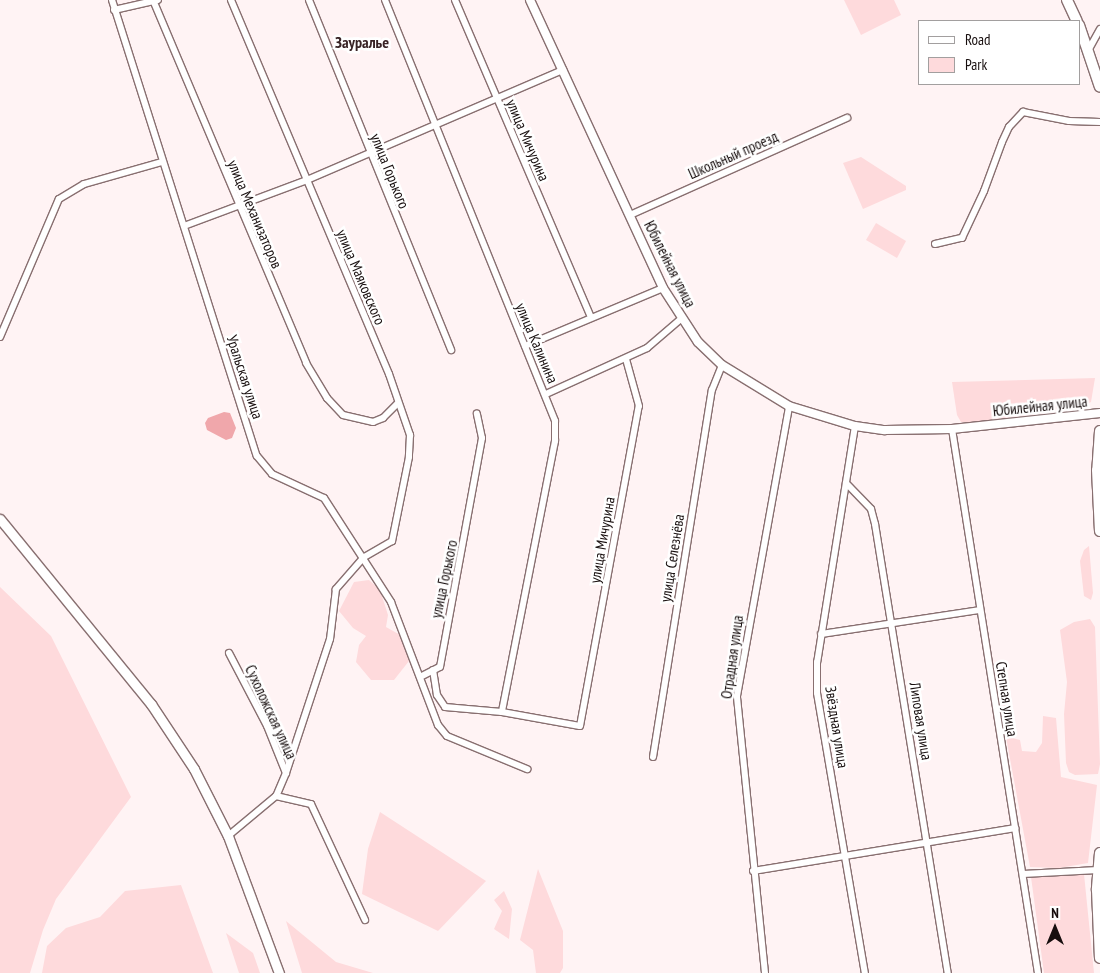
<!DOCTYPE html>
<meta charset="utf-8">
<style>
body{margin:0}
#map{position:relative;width:1100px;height:973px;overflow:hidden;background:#fff3f4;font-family:"PT Sans Narrow",sans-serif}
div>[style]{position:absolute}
.green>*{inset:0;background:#fedadc}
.water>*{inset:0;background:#f0a7ab}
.roads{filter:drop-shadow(1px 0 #886f70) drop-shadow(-1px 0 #886f70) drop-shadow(0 1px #886f70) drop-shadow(0 -1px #886f70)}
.minor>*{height:6px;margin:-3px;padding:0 3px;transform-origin:3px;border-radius:3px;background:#fff}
.tertiary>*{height:8px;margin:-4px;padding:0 4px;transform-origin:4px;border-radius:4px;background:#fff}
.secondary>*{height:9px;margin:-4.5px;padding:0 4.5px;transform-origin:4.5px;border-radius:4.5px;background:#fff}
.primary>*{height:10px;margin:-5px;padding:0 5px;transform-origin:5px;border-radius:5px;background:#fff}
span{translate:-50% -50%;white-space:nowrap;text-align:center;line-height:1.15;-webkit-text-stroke:5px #fff;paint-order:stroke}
.street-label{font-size:15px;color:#170e0e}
.neighbourhood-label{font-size:16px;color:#382325;font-weight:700}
.legend{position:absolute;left:918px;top:20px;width:162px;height:65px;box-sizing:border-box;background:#fff;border:1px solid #a29f9f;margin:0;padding:6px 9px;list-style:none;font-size:15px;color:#170e0e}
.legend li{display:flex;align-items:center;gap:10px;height:25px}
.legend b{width:25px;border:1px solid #a29f9f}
.north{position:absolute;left:1030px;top:903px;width:50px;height:50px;-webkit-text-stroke:4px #fff;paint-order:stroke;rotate:0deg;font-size:14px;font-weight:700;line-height:20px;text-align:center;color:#170e0e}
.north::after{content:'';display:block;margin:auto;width:18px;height:22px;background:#170e0e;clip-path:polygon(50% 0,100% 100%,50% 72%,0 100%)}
</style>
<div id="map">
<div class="green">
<div style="clip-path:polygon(844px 0,894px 0,901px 15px,861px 35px)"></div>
<div style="clip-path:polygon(861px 157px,906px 186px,906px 190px,863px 209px,843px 163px)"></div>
<div style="clip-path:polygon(876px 223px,906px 241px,897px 258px,866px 240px)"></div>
<div style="clip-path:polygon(1095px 378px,1091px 402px,1077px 409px,970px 423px,961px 422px,957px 415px,952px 382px)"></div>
<div style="clip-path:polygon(1089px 546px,1093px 593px,1091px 600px,1084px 596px,1080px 561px,1084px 550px)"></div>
<div style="clip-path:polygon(369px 580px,380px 590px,388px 615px,386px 627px,402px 636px,409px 661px,394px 680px,371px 680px,356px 662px,359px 645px,366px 636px,353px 628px,339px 611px,354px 582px)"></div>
<div style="clip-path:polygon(0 587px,51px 636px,131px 797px,56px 899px,43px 930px,30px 973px,0 973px)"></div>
<div style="clip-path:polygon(1090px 619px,1095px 627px,1100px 764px,1098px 774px,1075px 775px,1069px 772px,1066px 763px,1064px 714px,1067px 682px,1060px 630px,1074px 622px)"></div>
<div style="clip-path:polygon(994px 672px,1006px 672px,1012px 738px,1020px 740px,1022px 751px,1036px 752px,1042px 743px,1043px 716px,1056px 718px,1061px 777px,1097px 785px,1088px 863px,1059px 868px,1030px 867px)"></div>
<div style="clip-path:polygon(380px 812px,486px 881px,438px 931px,362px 894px,368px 849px)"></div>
<div style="clip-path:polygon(538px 869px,563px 931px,563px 968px,560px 973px,536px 973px,533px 950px,520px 940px)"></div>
<div style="clip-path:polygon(1084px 874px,1094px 973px,1044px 973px,1031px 877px)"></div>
<div style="clip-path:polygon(181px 885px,213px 973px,42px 973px,47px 946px,66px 928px,100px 917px,125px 891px)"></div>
<div style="clip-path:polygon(504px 891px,512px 909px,509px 939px,494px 929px,502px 911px,494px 900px)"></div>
<div style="clip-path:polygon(286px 921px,336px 962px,373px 973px,302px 973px)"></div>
<div style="clip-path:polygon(226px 933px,253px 953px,260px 973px,239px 973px)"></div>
</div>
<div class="water">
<div style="clip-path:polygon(224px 412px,230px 413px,236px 428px,232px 438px,226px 440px,207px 430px,205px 423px,208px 418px)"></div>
</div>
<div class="roads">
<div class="minor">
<div style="left:112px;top:0;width:478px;rotate:72.4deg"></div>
<div style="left:257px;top:456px;width:23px;rotate:50deg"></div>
<div style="left:272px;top:474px;width:57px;rotate:24.8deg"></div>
<div style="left:324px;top:498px;width:124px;rotate:57.2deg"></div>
<div style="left:391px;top:602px;width:132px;rotate:69.1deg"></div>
<div style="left:438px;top:725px;width:14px;rotate:51deg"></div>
<div style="left:447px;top:736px;width:87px;rotate:22.4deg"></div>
<div style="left:153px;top:0;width:394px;rotate:67.1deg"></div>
<div style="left:306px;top:363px;width:41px;rotate:59deg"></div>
<div style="left:327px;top:398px;width:23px;rotate:47deg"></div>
<div style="left:343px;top:415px;width:31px;rotate:13deg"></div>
<div style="left:373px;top:422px;width:11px;rotate:-22deg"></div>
<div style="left:383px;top:418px;width:21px;rotate:-45deg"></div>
<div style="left:231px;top:0;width:406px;rotate:67.1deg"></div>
<div style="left:389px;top:374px;width:65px;rotate:71deg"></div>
<div style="left:410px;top:435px;width:22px;rotate:93deg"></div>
<div style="left:409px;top:457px;width:86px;rotate:101.4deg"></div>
<div style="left:392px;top:541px;width:32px;rotate:150deg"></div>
<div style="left:364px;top:557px;width:43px;rotate:131.2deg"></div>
<div style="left:336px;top:589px;width:50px;rotate:96.8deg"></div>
<div style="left:330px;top:639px;width:141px;rotate:108.2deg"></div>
<div style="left:309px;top:0;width:378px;rotate:67.9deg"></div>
<div style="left:385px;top:0;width:454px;rotate:68deg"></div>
<div style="left:555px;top:421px;width:20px;rotate:90deg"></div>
<div style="left:555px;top:441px;width:276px;rotate:101.1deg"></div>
<div style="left:455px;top:0;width:345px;rotate:66.8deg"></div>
<div style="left:114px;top:10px;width:45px;rotate:-12.8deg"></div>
<div style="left:1089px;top:49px;width:23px;rotate:-61deg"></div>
<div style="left:630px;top:215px;width:238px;rotate:-24.1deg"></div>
<div style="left:184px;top:226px;width:131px;rotate:-20.5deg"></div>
<div style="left:307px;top:180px;width:279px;rotate:-23.3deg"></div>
<div style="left:935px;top:244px;width:28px;rotate:-13deg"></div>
<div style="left:962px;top:238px;width:52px;rotate:-64.9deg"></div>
<div style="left:984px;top:191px;width:52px;rotate:-69.8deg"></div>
<div style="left:1002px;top:142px;width:17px;rotate:-65deg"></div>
<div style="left:1009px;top:127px;width:21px;rotate:-47deg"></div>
<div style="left:1023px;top:112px;width:47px;rotate:11.1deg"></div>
<div style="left:1069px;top:121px;width:31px;rotate:2deg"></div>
<div style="left:0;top:337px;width:150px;rotate:-66.9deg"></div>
<div style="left:59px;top:199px;width:29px;rotate:-31deg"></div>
<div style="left:84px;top:184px;width:81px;rotate:-15.8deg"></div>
<div style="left:525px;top:346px;width:150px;rotate:-22.8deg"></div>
<div style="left:546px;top:394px;width:111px;rotate:-24.5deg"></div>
<div style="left:647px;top:348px;width:46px;rotate:-40.6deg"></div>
<div style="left:855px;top:426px;width:239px;rotate:99.1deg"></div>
<div style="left:817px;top:662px;width:31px;rotate:90deg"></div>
<div style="left:817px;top:693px;width:284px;rotate:80.3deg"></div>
<div style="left:952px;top:429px;width:551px;rotate:81.02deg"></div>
<div style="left:846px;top:483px;width:36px;rotate:46deg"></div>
<div style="left:871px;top:509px;width:16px;rotate:75deg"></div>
<div style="left:875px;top:524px;width:455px;rotate:80.8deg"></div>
<div style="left:821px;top:634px;width:160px;rotate:-8.6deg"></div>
<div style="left:229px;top:653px;width:82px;rotate:62.5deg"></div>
<div style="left:267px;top:726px;width:51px;rotate:68deg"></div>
<div style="left:286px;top:773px;width:25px;rotate:113deg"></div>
<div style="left:276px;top:796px;width:36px;rotate:13deg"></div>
<div style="left:311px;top:804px;width:128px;rotate:65deg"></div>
<div style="left:433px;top:670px;width:25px;rotate:81deg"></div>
<div style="left:437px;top:695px;width:14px;rotate:56deg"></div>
<div style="left:445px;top:707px;width:57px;rotate:5deg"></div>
<div style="left:502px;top:712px;width:79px;rotate:10.2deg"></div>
<div style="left:580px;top:726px;width:325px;rotate:-79.6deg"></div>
<div style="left:639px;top:406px;width:49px;rotate:-105.5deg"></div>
<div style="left:420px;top:677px;width:22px;rotate:-27deg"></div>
<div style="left:440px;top:667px;width:233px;rotate:-79.6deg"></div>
<div style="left:482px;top:438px;width:25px;rotate:-102deg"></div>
<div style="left:653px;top:757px;width:372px;rotate:-80.9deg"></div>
<div style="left:712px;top:390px;width:27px;rotate:-68deg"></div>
<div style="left:228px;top:836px;width:62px;rotate:-39.8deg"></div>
<div style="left:753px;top:871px;width:266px;rotate:-9.3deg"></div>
<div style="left:1023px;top:874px;width:75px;rotate:-3.1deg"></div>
<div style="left:765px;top:973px;width:278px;rotate:-95.8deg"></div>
<div style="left:737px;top:696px;width:295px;rotate:-79.8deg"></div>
</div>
<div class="tertiary">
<div style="left:530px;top:0;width:317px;rotate:65.2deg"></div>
<div style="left:663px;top:288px;width:64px;rotate:57.1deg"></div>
<div style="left:698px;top:342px;width:33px;rotate:44deg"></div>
<div style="left:722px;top:365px;width:79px;rotate:31.5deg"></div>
<div style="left:789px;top:406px;width:69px;rotate:16.9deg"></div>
<div style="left:855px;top:426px;width:30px;rotate:8deg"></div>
<div style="left:885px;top:430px;width:67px;rotate:-0.9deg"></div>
<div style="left:952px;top:429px;width:149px;rotate:-6.2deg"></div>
</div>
<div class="secondary">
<div style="left:0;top:519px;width:239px;rotate:50.8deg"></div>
<div style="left:151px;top:704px;width:78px;rotate:56.5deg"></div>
<div style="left:194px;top:769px;width:75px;rotate:63.1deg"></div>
<div style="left:228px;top:836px;width:146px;rotate:69.6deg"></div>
</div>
<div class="primary">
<div style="left:1067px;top:0;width:23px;rotate:65deg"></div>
<div style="left:1079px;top:25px;width:65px;rotate:71.3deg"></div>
<div style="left:1100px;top:431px;width:39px;rotate:94deg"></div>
<div style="left:1097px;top:470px;width:61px;rotate:87.2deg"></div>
<div style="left:1100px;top:853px;width:37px;rotate:95deg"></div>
<div style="left:1097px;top:890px;width:68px;rotate:87.5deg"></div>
</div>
</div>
<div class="street-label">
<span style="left:528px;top:140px;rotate:67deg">улица Мичурина</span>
<span style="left:733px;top:155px;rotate:-24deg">Школьный проезд</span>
<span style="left:390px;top:171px;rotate:68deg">улица Горького</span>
<span style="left:255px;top:214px;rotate:67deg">улица Механизаторов</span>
<span style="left:670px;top:264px;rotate:63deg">Юбилейная улица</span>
<span style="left:361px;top:277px;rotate:67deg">улица Маяковского</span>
<span style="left:537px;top:343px;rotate:67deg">улица Калинина</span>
<span style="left:245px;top:377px;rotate:72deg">Уральская улица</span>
<span style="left:1040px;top:406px;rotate:-6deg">Юбилейная улица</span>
<span style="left:602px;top:540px;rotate:-80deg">улица Мичурина</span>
<span style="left:672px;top:558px;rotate:-81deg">улица Селезнёва</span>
<span style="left:444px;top:579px;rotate:-78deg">улица Горького</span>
<span style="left:732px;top:657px;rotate:-82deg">Отрадная улица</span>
<span style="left:1007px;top:699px;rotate:81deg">Степная улица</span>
<span style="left:271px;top:712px;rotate:65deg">Сухоложская улица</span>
<span style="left:921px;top:721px;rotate:81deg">Липовая улица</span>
<span style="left:837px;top:727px;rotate:81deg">Звёздная улица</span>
</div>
<div class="neighbourhood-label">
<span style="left:362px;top:42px">Зауралье</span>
</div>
<ul class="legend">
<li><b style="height:6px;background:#fff"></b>Road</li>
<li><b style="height:14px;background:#fedadc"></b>Park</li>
</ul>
<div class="north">N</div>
</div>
